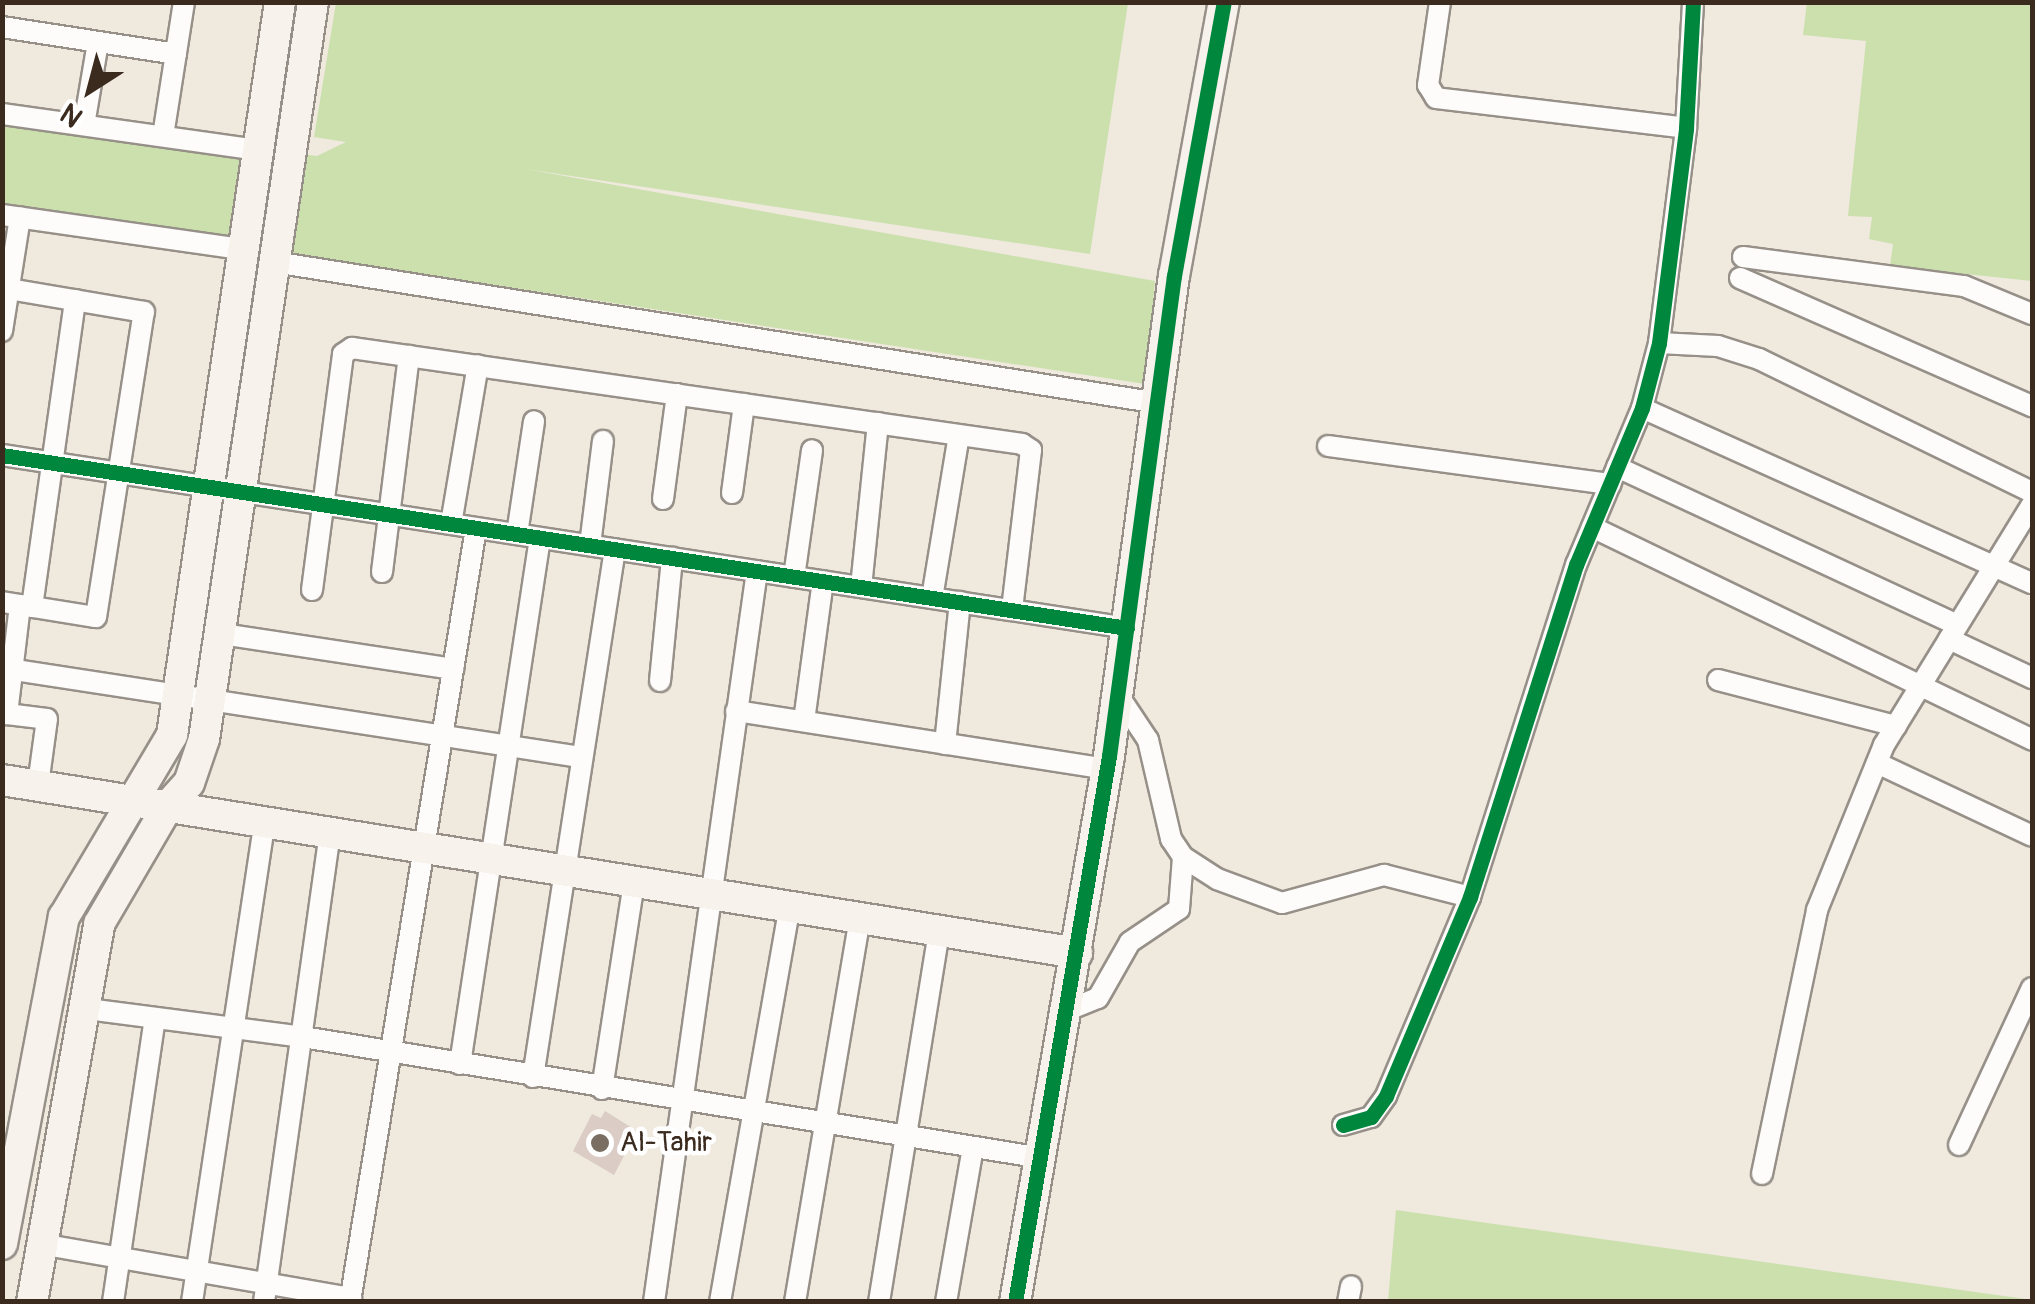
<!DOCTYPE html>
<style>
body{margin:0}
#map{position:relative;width:2035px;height:1304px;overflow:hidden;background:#efe9de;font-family:Pangolin,sans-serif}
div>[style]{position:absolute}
.green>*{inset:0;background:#cbe0ad}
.building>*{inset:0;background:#dcccc6}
.roads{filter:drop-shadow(2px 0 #969089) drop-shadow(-2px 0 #969089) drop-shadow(0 2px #969089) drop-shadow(0 -2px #969089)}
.street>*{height:20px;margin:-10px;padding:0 10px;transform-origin:10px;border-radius:10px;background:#fdfcfa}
.secondary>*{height:30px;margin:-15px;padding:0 15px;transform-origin:15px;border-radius:15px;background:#f7f2ec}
.cycleway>*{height:15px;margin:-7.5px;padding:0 7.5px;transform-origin:7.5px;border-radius:7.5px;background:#00873e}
.dots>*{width:28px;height:28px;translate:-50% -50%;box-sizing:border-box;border:5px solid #fff;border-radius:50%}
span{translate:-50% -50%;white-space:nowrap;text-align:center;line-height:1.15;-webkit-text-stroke:9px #fff;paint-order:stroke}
.poi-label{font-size:28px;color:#3b2a1e}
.left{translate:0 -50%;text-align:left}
.frame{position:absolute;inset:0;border:5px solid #3b2a1e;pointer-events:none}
.north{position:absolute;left:40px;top:40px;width:100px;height:100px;-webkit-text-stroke:8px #fff;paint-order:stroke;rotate:216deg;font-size:28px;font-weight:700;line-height:40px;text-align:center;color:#3b2a1e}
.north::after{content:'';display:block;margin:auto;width:35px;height:45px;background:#3b2a1e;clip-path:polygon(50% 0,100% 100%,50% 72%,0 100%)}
</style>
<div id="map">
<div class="green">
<div style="clip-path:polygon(1807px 2px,2032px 3px,2032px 281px,1890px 266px,1893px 244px,1869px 239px,1872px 217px,1848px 216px,1866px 41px,1803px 35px)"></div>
<div style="clip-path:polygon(336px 3px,1128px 3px,1090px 254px,525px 169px,1155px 281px,1145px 384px,3px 210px,2px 118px,317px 156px,346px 142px,314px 137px)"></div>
<div style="clip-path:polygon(1396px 1210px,2032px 1300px,2032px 1301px,1388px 1301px)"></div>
</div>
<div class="building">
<div style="clip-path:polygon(605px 1111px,637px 1131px,614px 1175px,573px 1151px,592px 1114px,601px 1118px)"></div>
</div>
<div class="roads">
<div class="street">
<div style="left:1440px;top:2px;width:84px;rotate:98.2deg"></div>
<div style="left:1428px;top:85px;width:15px;rotate:58deg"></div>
<div style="left:1436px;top:98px;width:252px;rotate:6.8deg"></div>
<div style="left:2px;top:27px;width:176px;rotate:8.8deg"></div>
<div style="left:2px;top:114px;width:260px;rotate:8deg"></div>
<div style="left:84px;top:125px;width:84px;rotate:-80.4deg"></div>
<div style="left:163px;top:136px;width:136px;rotate:-81.1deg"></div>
<div style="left:2px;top:215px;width:242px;rotate:8.1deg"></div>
<div style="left:1743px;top:257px;width:223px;rotate:7.5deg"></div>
<div style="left:1964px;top:286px;width:74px;rotate:22.4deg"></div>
<div style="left:274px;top:262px;width:895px;rotate:9.06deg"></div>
<div style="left:1740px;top:278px;width:319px;rotate:23.7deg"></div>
<div style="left:2px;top:331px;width:115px;rotate:-81deg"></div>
<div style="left:1659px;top:343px;width:59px;rotate:2.9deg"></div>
<div style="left:1718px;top:346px;width:43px;rotate:17.6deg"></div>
<div style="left:1759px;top:359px;width:304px;rotate:26deg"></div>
<div style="left:1642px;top:408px;width:427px;rotate:24.2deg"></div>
<div style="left:1328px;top:446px;width:285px;rotate:7.7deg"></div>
<div style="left:2px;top:455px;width:1138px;rotate:8.74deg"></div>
<div style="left:1617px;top:467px;width:375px;rotate:24.9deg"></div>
<div style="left:732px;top:493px;width:90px;rotate:-82.3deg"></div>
<div style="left:663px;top:499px;width:106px;rotate:-82.4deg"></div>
<div style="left:451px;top:524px;width:161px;rotate:-80.4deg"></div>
<div style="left:1592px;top:527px;width:489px;rotate:25.8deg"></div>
<div style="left:517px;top:534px;width:114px;rotate:-81.4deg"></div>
<div style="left:590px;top:545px;width:105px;rotate:-82.9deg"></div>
<div style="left:382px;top:572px;width:218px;rotate:-82.9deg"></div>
<div style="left:794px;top:577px;width:128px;rotate:-81.9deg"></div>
<div style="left:861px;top:587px;width:165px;rotate:-84.1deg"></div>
<div style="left:312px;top:590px;width:238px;rotate:-82.5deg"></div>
<div style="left:343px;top:354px;width:11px;rotate:-34deg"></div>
<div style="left:352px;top:348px;width:677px;rotate:8.15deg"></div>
<div style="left:1022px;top:444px;width:11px;rotate:34deg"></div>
<div style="left:1031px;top:450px;width:161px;rotate:96.8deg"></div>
<div style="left:932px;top:598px;width:165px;rotate:-80.6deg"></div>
<div style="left:2px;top:602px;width:95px;rotate:9.1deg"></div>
<div style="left:96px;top:617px;width:309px;rotate:-81.1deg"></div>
<div style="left:144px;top:312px;width:137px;rotate:-170.3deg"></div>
<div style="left:20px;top:605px;width:110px;rotate:96.8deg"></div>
<div style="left:7px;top:714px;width:40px;rotate:7.1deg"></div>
<div style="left:47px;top:719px;width:67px;rotate:97.8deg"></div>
<div style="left:32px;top:607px;width:310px;rotate:-82deg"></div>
<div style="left:222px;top:634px;width:234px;rotate:8.6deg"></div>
<div style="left:1949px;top:639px;width:92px;rotate:25.2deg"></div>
<div style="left:2px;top:668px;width:585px;rotate:8.75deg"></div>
<div style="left:1718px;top:680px;width:184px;rotate:14.5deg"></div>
<div style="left:660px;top:681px;width:124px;rotate:-84.4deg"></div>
<div style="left:1118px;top:695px;width:54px;rotate:56.3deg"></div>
<div style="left:1148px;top:740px;width:102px;rotate:76.9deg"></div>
<div style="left:1171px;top:839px;width:22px;rotate:56deg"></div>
<div style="left:1183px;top:857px;width:40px;rotate:32.9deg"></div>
<div style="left:1217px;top:879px;width:69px;rotate:20.3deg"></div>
<div style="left:1282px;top:903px;width:106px;rotate:-15.4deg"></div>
<div style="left:1384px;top:875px;width:89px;rotate:14.3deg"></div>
<div style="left:736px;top:711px;width:376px;rotate:8.9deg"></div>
<div style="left:804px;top:721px;width:141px;rotate:-82.3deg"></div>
<div style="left:945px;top:744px;width:143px;rotate:-84deg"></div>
<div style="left:1877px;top:763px;width:171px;rotate:25.2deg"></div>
<div style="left:80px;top:1008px;width:225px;rotate:7.4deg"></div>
<div style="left:303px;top:1037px;width:749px;rotate:9.3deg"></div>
<div style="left:1068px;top:1010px;width:32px;rotate:-22deg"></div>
<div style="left:1098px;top:998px;width:64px;rotate:-60.3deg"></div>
<div style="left:1130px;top:942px;width:59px;rotate:-34deg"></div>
<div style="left:1179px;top:909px;width:52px;rotate:-85.6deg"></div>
<div style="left:460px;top:1064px;width:532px;rotate:-81.35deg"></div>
<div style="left:533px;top:1077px;width:534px;rotate:-81.17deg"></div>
<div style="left:602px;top:1089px;width:209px;rotate:-81.2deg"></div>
<div style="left:1343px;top:1125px;width:29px;rotate:-16deg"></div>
<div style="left:1371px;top:1117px;width:26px;rotate:-54deg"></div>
<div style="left:1386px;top:1096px;width:216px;rotate:-67.1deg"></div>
<div style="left:1470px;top:897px;width:349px;rotate:-72.3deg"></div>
<div style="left:1576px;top:565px;width:170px;rotate:-67.2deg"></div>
<div style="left:1642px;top:408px;width:67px;rotate:-75.3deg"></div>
<div style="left:1659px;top:343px;width:217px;rotate:-82.8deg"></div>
<div style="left:1686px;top:128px;width:126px;rotate:-86.8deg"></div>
<div style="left:1959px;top:1145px;width:173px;rotate:-65.1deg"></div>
<div style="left:1762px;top:1174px;width:270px;rotate:-78.2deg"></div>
<div style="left:1817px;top:910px;width:178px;rotate:-67.9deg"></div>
<div style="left:1884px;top:745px;width:283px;rotate:-58.4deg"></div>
<div style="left:41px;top:1244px;width:315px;rotate:9.9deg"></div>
<div style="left:113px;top:1302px;width:287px;rotate:-81.6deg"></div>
<div style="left:192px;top:1302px;width:486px;rotate:-81.4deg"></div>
<div style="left:264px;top:1302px;width:474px;rotate:-82deg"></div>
<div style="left:350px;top:1302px;width:784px;rotate:-80.75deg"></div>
<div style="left:654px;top:1302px;width:738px;rotate:-81.98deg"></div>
<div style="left:720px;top:1302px;width:401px;rotate:-80deg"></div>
<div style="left:795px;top:1302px;width:389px;rotate:-80.4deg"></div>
<div style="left:879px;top:1302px;width:376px;rotate:-80.8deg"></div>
<div style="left:946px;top:1302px;width:156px;rotate:-80.1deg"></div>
<div style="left:1348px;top:1302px;width:16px;rotate:-79deg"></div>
</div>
<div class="secondary">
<div style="left:2px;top:780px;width:1089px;rotate:9.14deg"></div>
<div style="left:2px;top:1244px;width:333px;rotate:-79.3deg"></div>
<div style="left:64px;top:917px;width:212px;rotate:-59.3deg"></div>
<div style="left:172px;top:735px;width:741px;rotate:-81.62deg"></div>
<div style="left:32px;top:1302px;width:384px;rotate:-79.9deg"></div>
<div style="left:99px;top:924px;width:137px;rotate:-59.7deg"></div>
<div style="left:168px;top:806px;width:31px;rotate:-48deg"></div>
<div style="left:189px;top:783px;width:46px;rotate:-71.2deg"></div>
<div style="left:204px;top:739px;width:745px;rotate:-81.59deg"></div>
<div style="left:1015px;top:1302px;width:554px;rotate:-80.23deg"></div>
<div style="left:1109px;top:756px;width:484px;rotate:-82.3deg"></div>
<div style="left:1174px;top:276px;width:279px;rotate:-79.7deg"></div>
</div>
</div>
<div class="cycleway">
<div style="left:2px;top:455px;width:1138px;rotate:8.74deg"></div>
<div style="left:1343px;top:1125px;width:29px;rotate:-16deg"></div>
<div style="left:1371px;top:1117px;width:26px;rotate:-54deg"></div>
<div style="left:1386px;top:1096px;width:216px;rotate:-67.1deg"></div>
<div style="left:1470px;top:897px;width:349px;rotate:-72.3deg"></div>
<div style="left:1576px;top:565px;width:170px;rotate:-67.2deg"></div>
<div style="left:1642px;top:408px;width:67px;rotate:-75.3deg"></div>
<div style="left:1659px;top:343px;width:217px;rotate:-82.8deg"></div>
<div style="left:1686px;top:128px;width:126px;rotate:-86.8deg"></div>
<div style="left:1015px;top:1302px;width:554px;rotate:-80.23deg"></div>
<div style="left:1109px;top:756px;width:484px;rotate:-82.3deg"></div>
<div style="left:1174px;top:276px;width:279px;rotate:-79.7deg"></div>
</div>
<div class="dots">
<div style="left:600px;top:1143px;background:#7a6d61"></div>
</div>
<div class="poi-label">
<span class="left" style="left:620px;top:1143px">Al-Tahir</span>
</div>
<div class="frame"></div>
<div class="north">N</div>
</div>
